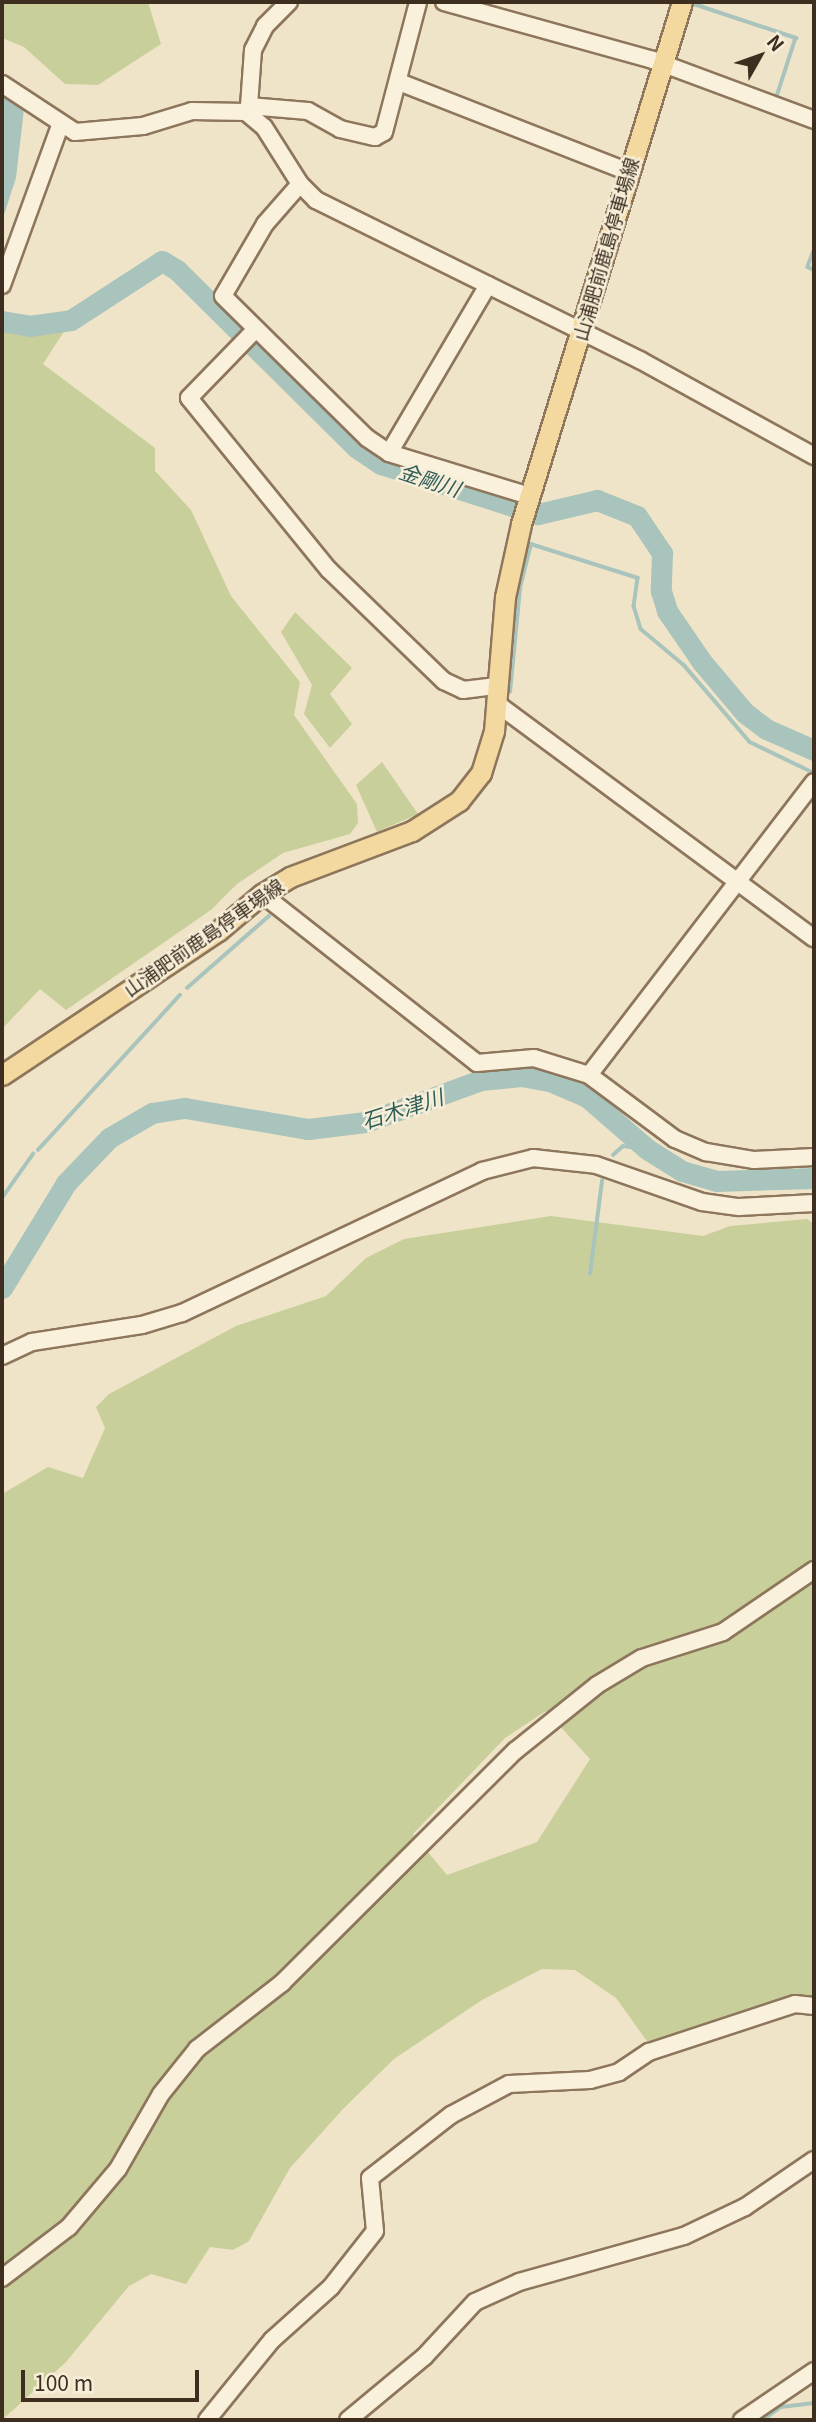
<!DOCTYPE html>
<meta charset="utf-8">
<style>
body{margin:0}
#map{position:relative;width:816px;height:2422px;overflow:hidden;background:#f0e4c8;font-family:Georgia,"Noto Sans JP",serif}
div>[style]{position:absolute}
.green>*{inset:0;background:#c9cf9b}
.water>*{inset:0;background:#a9c4bc}
.stream>*{height:3.5px;margin:-1.75px;padding:0 1.75px;transform-origin:1.75px;border-radius:1.75px;background:#a9c4bc}
.river>*{height:21px;margin:-10.5px;padding:0 10.5px;transform-origin:10.5px;border-radius:10.5px;background:#a9c4bc}
.roads{filter:drop-shadow(2px 0 #8d765c) drop-shadow(-2px 0 #8d765c) drop-shadow(0 2px #8d765c) drop-shadow(0 -2px #8d765c)}
.minor>*{height:16px;margin:-8px;padding:0 8px;transform-origin:8px;border-radius:8px;background:#faf1dc}
.major>*{height:19px;margin:-9.5px;padding:0 9.5px;transform-origin:9.5px;border-radius:9.5px;background:#f3d9a0}
span{translate:-50% -50%;white-space:nowrap;text-align:center;line-height:1.15;-webkit-text-stroke:5px #f7eed8;paint-order:stroke}
.street-label{font-size:19px;color:#3d2e20}
.water-label{font-size:21px;color:#2f5d5a;font-style:italic}
.frame{position:absolute;inset:0;border:4px solid #3d2e20;pointer-events:none}
.north{position:absolute;left:725px;top:21px;width:70px;height:70px;-webkit-text-stroke:5px #f7eed8;paint-order:stroke;rotate:50deg;font-size:19px;font-weight:700;line-height:28px;text-align:center;color:#3d2e20}
.north::after{content:'';display:block;margin:auto;width:24px;height:32px;background:#3d2e20;clip-path:polygon(50% 0,100% 100%,50% 72%,0 100%)}
.scale{position:absolute;left:21px;top:2370px;width:178px;height:32px;box-sizing:border-box;border:4px solid #3d2e20;border-top:0;padding-left:9px;font-size:21px;line-height:24px;white-space:nowrap;color:#3d2e20;-webkit-text-stroke:5px #f7eed8;paint-order:stroke}
</style>
<div id="map">
<div class="green">
<div style="clip-path:polygon(2px 2px,148px 2px,161px 44px,98px 85px,65px 84px,24px 47px,2px 38px)"></div>
<div style="clip-path:polygon(2px 330px,65px 330px,43px 364px,155px 448px,155px 471px,191px 510px,231px 596px,300px 682px,294px 715px,357px 804px,358px 823px,350px 834px,283px 853px,237px 884px,211px 910px,66px 1010px,40px 989px,2px 1029px)"></div>
<div style="clip-path:polygon(295px 612px,352px 668px,330px 694px,352px 724px,330px 748px,304px 714px,312px 685px,281px 632px)"></div>
<div style="clip-path:polygon(382px 762px,418px 814px,377px 832px,356px 785px)"></div>
<div style="clip-path:polygon(evenodd,551px 1216px,703px 1236px,730px 1226px,807px 1219px,814px 1224px,814px 1998px,803px 1995px,649px 2044px,616px 1998px,575px 1970px,542px 1969px,482px 2000px,394px 2059px,343px 2109px,290px 2168px,249px 2241px,233px 2250px,210px 2247px,186px 2284px,151px 2274px,129px 2286px,66px 2362px,2px 2420px,2px 1494px,48px 1467px,83px 1478px,105px 1428px,96px 1407px,109px 1394px,236px 1326px,326px 1296px,366px 1258px,404px 1239px,551px 1216px,546px 1711px,590px 1759px,537px 1842px,447px 1875px,413px 1834px,505px 1738px,546px 1711px)"></div>
</div>
<div class="water">
<div style="clip-path:polygon(2px 94px,24px 109px,16px 178px,2px 221px)"></div>
</div>
<div class="stream">
<div style="left:694px;top:4px;width:108px;rotate:18.4deg"></div>
<div style="left:796px;top:38px;width:62px;rotate:107.9deg"></div>
<div style="left:777px;top:97px;width:40px;rotate:21deg"></div>
<div style="left:814px;top:251px;width:17px;rotate:111deg"></div>
<div style="left:808px;top:267px;width:7px;rotate:27deg"></div>
<div style="left:510px;top:692px;width:104px;rotate:-84.5deg"></div>
<div style="left:520px;top:588px;width:45px;rotate:-76deg"></div>
<div style="left:531px;top:544px;width:112px;rotate:17.6deg"></div>
<div style="left:638px;top:578px;width:28px;rotate:98deg"></div>
<div style="left:634px;top:606px;width:24px;rotate:73deg"></div>
<div style="left:641px;top:629px;width:56px;rotate:39.9deg"></div>
<div style="left:684px;top:665px;width:101px;rotate:49.4deg"></div>
<div style="left:750px;top:742px;width:69px;rotate:25.8deg"></div>
<div style="left:187px;top:988px;width:109px;rotate:-41.3deg"></div>
<div style="left:38px;top:1150px;width:210px;rotate:-47.5deg"></div>
<div style="left:613px;top:1155px;width:13px;rotate:-42deg"></div>
<div style="left:623px;top:1146px;width:24px;rotate:7deg"></div>
<div style="left:2px;top:1198px;width:54px;rotate:-54.8deg"></div>
<div style="left:590px;top:1274px;width:94px;rotate:-82.6deg"></div>
<div style="left:763px;top:2420px;width:22px;rotate:-36deg"></div>
<div style="left:781px;top:2407px;width:33px;rotate:-7deg"></div>
</div>
<div class="river">
<div style="left:2px;top:321px;width:27px;rotate:10deg"></div>
<div style="left:29px;top:326px;width:42px;rotate:-8.1deg"></div>
<div style="left:71px;top:320px;width:108px;rotate:-33deg"></div>
<div style="left:162px;top:261px;width:17px;rotate:31deg"></div>
<div style="left:177px;top:270px;width:253px;rotate:44.7deg"></div>
<div style="left:357px;top:448px;width:29px;rotate:34deg"></div>
<div style="left:381px;top:464px;width:165px;rotate:17.7deg"></div>
<div style="left:538px;top:514px;width:61px;rotate:-13.3deg"></div>
<div style="left:597px;top:500px;width:43px;rotate:21.8deg"></div>
<div style="left:637px;top:516px;width:45px;rotate:56deg"></div>
<div style="left:662px;top:553px;width:38px;rotate:92deg"></div>
<div style="left:661px;top:591px;width:21px;rotate:73deg"></div>
<div style="left:667px;top:611px;width:62px;rotate:55.5deg"></div>
<div style="left:702px;top:662px;width:67px;rotate:49.9deg"></div>
<div style="left:745px;top:713px;width:26px;rotate:37deg"></div>
<div style="left:766px;top:729px;width:52px;rotate:23.6deg"></div>
<div style="left:2px;top:1288px;width:123px;rotate:-58.6deg"></div>
<div style="left:66px;top:1183px;width:62px;rotate:-46.3deg"></div>
<div style="left:109px;top:1138px;width:50px;rotate:-30.2deg"></div>
<div style="left:152px;top:1113px;width:33px;rotate:-9deg"></div>
<div style="left:185px;top:1108px;width:125px;rotate:9.7deg"></div>
<div style="left:308px;top:1129px;width:58px;rotate:-6.9deg"></div>
<div style="left:366px;top:1122px;width:122px;rotate:-20.1deg"></div>
<div style="left:481px;top:1080px;width:40px;rotate:-5.7deg"></div>
<div style="left:521px;top:1076px;width:29px;rotate:10deg"></div>
<div style="left:550px;top:1081px;width:40px;rotate:23.4deg"></div>
<div style="left:587px;top:1097px;width:79px;rotate:40.9deg"></div>
<div style="left:647px;top:1149px;width:41px;rotate:32.2deg"></div>
<div style="left:682px;top:1171px;width:35px;rotate:16deg"></div>
<div style="left:716px;top:1181px;width:98px;rotate:-1.8deg"></div>
</div>
<div class="roads">
<div class="minor">
<div style="left:444px;top:2px;width:217px;rotate:15.5deg"></div>
<div style="left:653px;top:60px;width:172px;rotate:20.4deg"></div>
<div style="left:399px;top:82px;width:244px;rotate:21.4deg"></div>
<div style="left:2px;top:84px;width:87px;rotate:33.3deg"></div>
<div style="left:75px;top:132px;width:68px;rotate:-5deg"></div>
<div style="left:143px;top:126px;width:51px;rotate:-17deg"></div>
<div style="left:192px;top:111px;width:54px;rotate:1.1deg"></div>
<div style="left:246px;top:112px;width:23px;rotate:40deg"></div>
<div style="left:264px;top:127px;width:67px;rotate:57.7deg"></div>
<div style="left:300px;top:184px;width:23px;rotate:45deg"></div>
<div style="left:316px;top:200px;width:361px;rotate:26.3deg"></div>
<div style="left:640px;top:360px;width:199px;rotate:28.9deg"></div>
<div style="left:249px;top:106px;width:56px;rotate:-85.9deg"></div>
<div style="left:253px;top:50px;width:27px;rotate:-63deg"></div>
<div style="left:265px;top:26px;width:34px;rotate:-45deg"></div>
<div style="left:246px;top:112px;width:7px;rotate:-63deg"></div>
<div style="left:249px;top:106px;width:59px;rotate:4.8deg"></div>
<div style="left:308px;top:111px;width:37px;rotate:29deg"></div>
<div style="left:340px;top:129px;width:36px;rotate:13deg"></div>
<div style="left:375px;top:137px;width:10px;rotate:-29deg"></div>
<div style="left:384px;top:132px;width:134px;rotate:-75.3deg"></div>
<div style="left:300px;top:184px;width:53px;rotate:131.2deg"></div>
<div style="left:265px;top:224px;width:83px;rotate:120.3deg"></div>
<div style="left:223px;top:296px;width:202px;rotate:44.6deg"></div>
<div style="left:367px;top:438px;width:27px;rotate:34deg"></div>
<div style="left:389px;top:453px;width:147px;rotate:17deg"></div>
<div style="left:2px;top:285px;width:169px;rotate:-70deg"></div>
<div style="left:256px;top:329px;width:96px;rotate:134.2deg"></div>
<div style="left:189px;top:398px;width:222px;rotate:50.9deg"></div>
<div style="left:329px;top:570px;width:160px;rotate:44deg"></div>
<div style="left:444px;top:681px;width:21px;rotate:25deg"></div>
<div style="left:463px;top:690px;width:34px;rotate:-7deg"></div>
<div style="left:389px;top:453px;width:195px;rotate:-59.5deg"></div>
<div style="left:496px;top:703px;width:395px;rotate:36.5deg"></div>
<div style="left:262px;top:894px;width:273px;rotate:38.2deg"></div>
<div style="left:477px;top:1063px;width:57px;rotate:-5deg"></div>
<div style="left:534px;top:1058px;width:58px;rotate:17.2deg"></div>
<div style="left:589px;top:1075px;width:107px;rotate:36.7deg"></div>
<div style="left:675px;top:1139px;width:34px;rotate:23deg"></div>
<div style="left:706px;top:1152px;width:49px;rotate:9.5deg"></div>
<div style="left:754px;top:1160px;width:60px;rotate:-2.9deg"></div>
<div style="left:589px;top:1075px;width:369px;rotate:-52.5deg"></div>
<div style="left:2px;top:1356px;width:33px;rotate:-25deg"></div>
<div style="left:32px;top:1342px;width:111px;rotate:-8.8deg"></div>
<div style="left:142px;top:1325px;width:42px;rotate:-16.7deg"></div>
<div style="left:182px;top:1313px;width:332px;rotate:-25.3deg"></div>
<div style="left:482px;top:1171px;width:53px;rotate:-14.3deg"></div>
<div style="left:533px;top:1158px;width:63px;rotate:6.3deg"></div>
<div style="left:596px;top:1165px;width:112px;rotate:19.2deg"></div>
<div style="left:702px;top:1202px;width:37px;rotate:8deg"></div>
<div style="left:739px;top:1207px;width:75px;rotate:-3.1deg"></div>
<div style="left:2px;top:2278px;width:84px;rotate:-37.3deg"></div>
<div style="left:69px;top:2227px;width:76px;rotate:-49.8deg"></div>
<div style="left:118px;top:2169px;width:86px;rotate:-60.2deg"></div>
<div style="left:161px;top:2094px;width:58px;rotate:-51.3deg"></div>
<div style="left:197px;top:2049px;width:108px;rotate:-37.8deg"></div>
<div style="left:282px;top:1983px;width:329px;rotate:-44.9deg"></div>
<div style="left:515px;top:1751px;width:105px;rotate:-38.8deg"></div>
<div style="left:597px;top:1685px;width:52px;rotate:-31deg"></div>
<div style="left:642px;top:1658px;width:85px;rotate:-17.8deg"></div>
<div style="left:723px;top:1632px;width:110px;rotate:-34.3deg"></div>
<div style="left:207px;top:2420px;width:103px;rotate:-50.9deg"></div>
<div style="left:272px;top:2340px;width:79px;rotate:-41.9deg"></div>
<div style="left:331px;top:2287px;width:71px;rotate:-51.8deg"></div>
<div style="left:375px;top:2231px;width:53px;rotate:-95.4deg"></div>
<div style="left:370px;top:2178px;width:103px;rotate:-37.9deg"></div>
<div style="left:451px;top:2115px;width:66px;rotate:-28.1deg"></div>
<div style="left:509px;top:2084px;width:81px;rotate:-2.8deg"></div>
<div style="left:590px;top:2080px;width:30px;rotate:-15deg"></div>
<div style="left:619px;top:2072px;width:36px;rotate:-34deg"></div>
<div style="left:649px;top:2052px;width:154px;rotate:-18.2deg"></div>
<div style="left:795px;top:2004px;width:19px;rotate:6deg"></div>
<div style="left:348px;top:2420px;width:99px;rotate:-39.7deg"></div>
<div style="left:424px;top:2357px;width:75px;rotate:-47.2deg"></div>
<div style="left:475px;top:2302px;width:48px;rotate:-24.4deg"></div>
<div style="left:519px;top:2282px;width:171px;rotate:-15.6deg"></div>
<div style="left:684px;top:2236px;width:68px;rotate:-25.4deg"></div>
<div style="left:745px;top:2207px;width:83px;rotate:-34.3deg"></div>
<div style="left:742px;top:2420px;width:87px;rotate:-34.2deg"></div>
</div>
<div class="major">
<div style="left:2px;top:1075px;width:260px;rotate:-33.7deg"></div>
<div style="left:218px;top:931px;width:57px;rotate:-40.1deg"></div>
<div style="left:262px;top:894px;width:33px;rotate:-31deg"></div>
<div style="left:290px;top:877px;width:130px;rotate:-20.7deg"></div>
<div style="left:412px;top:831px;width:56px;rotate:-32.6deg"></div>
<div style="left:459px;top:801px;width:36px;rotate:-52deg"></div>
<div style="left:481px;top:773px;width:44px;rotate:-72.8deg"></div>
<div style="left:494px;top:731px;width:134px;rotate:-85.3deg"></div>
<div style="left:505px;top:597px;width:75px;rotate:-77.6deg"></div>
<div style="left:521px;top:524px;width:546px;rotate:-72.86deg"></div>
</div>
</div>
<div class="street-label">
<span style="left:605px;top:249px;rotate:-74deg">山浦肥前鹿島停車場線</span>
<span style="left:203px;top:937px;rotate:-35deg">山浦肥前鹿島停車場線</span>
</div>
<div class="water-label">
<span style="left:430px;top:479px;rotate:18deg">金剛川</span>
<span style="left:402px;top:1108px;rotate:-18deg">石木津川</span>
</div>
<div class="frame"></div>
<div class="north">N</div>
<div class="scale">100 m</div>
</div>
